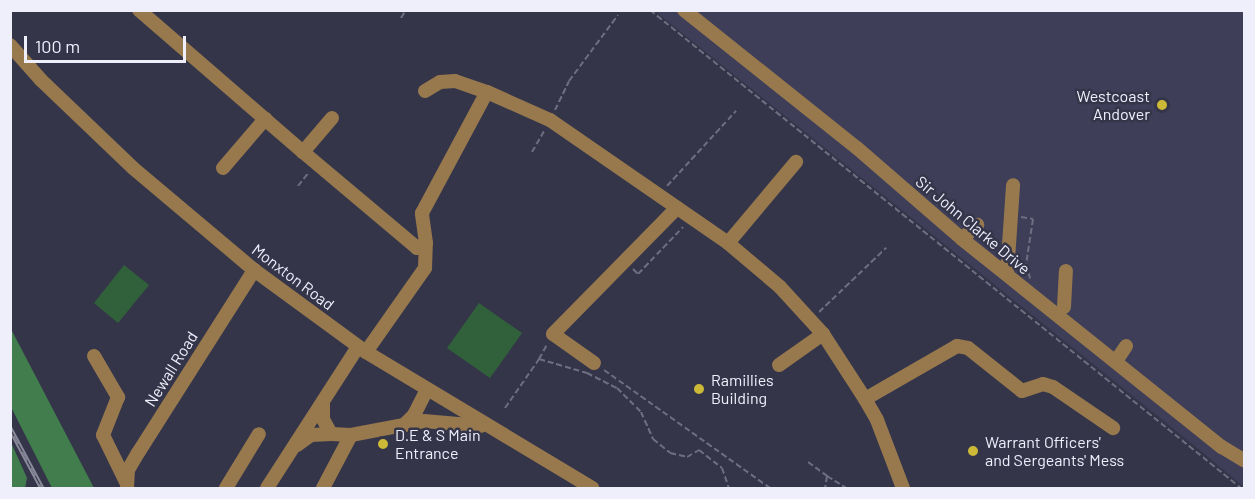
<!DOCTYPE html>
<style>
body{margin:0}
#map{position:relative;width:1255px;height:499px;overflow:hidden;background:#35354a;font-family:Barlow,sans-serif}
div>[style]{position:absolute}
.built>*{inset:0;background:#3e3e59}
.green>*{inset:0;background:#30613a}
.forest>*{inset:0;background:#417d4d}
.path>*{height:2px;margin-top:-1px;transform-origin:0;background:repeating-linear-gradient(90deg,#6e6e81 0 6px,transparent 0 9px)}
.minor>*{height:14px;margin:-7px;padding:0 7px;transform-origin:7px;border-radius:7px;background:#97794d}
.rail>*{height:5px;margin-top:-2.5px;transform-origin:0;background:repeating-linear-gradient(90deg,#35354a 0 9px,#8a8a9b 0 18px);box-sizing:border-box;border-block:2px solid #8a8a9b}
.dots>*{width:16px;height:16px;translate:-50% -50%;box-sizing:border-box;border:3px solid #35354a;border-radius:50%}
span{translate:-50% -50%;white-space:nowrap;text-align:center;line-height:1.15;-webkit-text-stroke:5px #35354a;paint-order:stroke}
.poi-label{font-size:16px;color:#efeffc}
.right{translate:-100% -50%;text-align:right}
.left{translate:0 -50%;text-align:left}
.street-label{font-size:16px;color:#efeffc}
.frame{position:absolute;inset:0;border:12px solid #efeffc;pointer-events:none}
.scale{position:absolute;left:24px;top:36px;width:162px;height:27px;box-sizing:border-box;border:3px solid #efeffc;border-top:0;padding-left:8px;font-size:18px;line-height:21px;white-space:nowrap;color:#efeffc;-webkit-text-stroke:4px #35354a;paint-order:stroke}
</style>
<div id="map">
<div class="built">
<div style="clip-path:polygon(655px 11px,1244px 11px,1244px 487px,1190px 442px)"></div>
</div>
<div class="green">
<div style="clip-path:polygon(124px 265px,149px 285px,118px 323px,94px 303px)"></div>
<div style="clip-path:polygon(479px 303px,522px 333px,490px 378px,447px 348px)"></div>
</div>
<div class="forest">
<div style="clip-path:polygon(11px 329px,94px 488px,52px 488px,11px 407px)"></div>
<div style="clip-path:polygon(10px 440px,27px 478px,25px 488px,11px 488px)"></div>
</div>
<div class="path">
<div style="left:650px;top:10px;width:760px;rotate:38.97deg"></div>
<div style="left:401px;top:18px;width:9px;rotate:-58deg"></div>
<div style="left:555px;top:110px;width:32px;rotate:-64deg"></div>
<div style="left:569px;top:81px;width:82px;rotate:-53.4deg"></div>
<div style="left:532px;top:152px;width:24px;rotate:-60deg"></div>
<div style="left:298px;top:186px;width:18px;rotate:-52deg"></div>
<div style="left:667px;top:186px;width:102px;rotate:-47.4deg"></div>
<div style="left:1021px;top:217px;width:12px;rotate:9deg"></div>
<div style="left:1033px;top:219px;width:47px;rotate:98.7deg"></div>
<div style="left:1026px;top:265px;width:14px;rotate:73deg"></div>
<div style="left:633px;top:269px;width:7px;rotate:45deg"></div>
<div style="left:638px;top:274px;width:65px;rotate:-46.2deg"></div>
<div style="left:819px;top:312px;width:93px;rotate:-43.7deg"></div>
<div style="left:539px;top:359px;width:18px;rotate:-61deg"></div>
<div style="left:604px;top:370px;width:204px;rotate:35.4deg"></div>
<div style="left:505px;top:408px;width:60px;rotate:-55.2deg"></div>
<div style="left:539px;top:359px;width:50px;rotate:16.3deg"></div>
<div style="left:587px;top:373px;width:34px;rotate:27deg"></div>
<div style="left:617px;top:388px;width:34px;rotate:45deg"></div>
<div style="left:641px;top:412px;width:30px;rotate:66deg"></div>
<div style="left:653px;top:439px;width:22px;rotate:39deg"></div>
<div style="left:670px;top:453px;width:17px;rotate:13deg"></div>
<div style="left:687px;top:457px;width:14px;rotate:-30deg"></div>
<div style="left:699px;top:450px;width:29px;rotate:38deg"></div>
<div style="left:722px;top:468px;width:21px;rotate:71deg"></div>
<div style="left:808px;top:462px;width:24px;rotate:36deg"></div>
<div style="left:827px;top:476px;width:12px;rotate:99deg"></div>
<div style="left:827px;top:476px;width:22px;rotate:32deg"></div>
</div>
<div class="minor">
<div style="left:139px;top:10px;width:217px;rotate:40.9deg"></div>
<div style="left:684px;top:10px;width:221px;rotate:38.6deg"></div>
<div style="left:857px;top:148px;width:139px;rotate:40.9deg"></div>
<div style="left:962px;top:239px;width:333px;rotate:38.7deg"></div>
<div style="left:1222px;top:447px;width:26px;rotate:31deg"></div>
<div style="left:10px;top:45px;width:47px;rotate:48.5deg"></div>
<div style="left:41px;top:80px;width:127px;rotate:43.7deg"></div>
<div style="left:133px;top:168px;width:158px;rotate:40.1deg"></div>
<div style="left:254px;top:270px;width:139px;rotate:36.2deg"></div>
<div style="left:366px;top:352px;width:264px;rotate:31deg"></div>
<div style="left:425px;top:91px;width:17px;rotate:-31deg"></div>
<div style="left:440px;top:82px;width:15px;rotate:-4deg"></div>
<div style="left:455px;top:81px;width:34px;rotate:19deg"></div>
<div style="left:332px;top:118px;width:45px;rotate:130.5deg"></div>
<div style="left:303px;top:152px;width:149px;rotate:40.1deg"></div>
<div style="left:417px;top:248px;width:10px;rotate:-29deg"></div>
<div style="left:426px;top:243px;width:30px;rotate:-98deg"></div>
<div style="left:422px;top:213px;width:137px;rotate:-61.8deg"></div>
<div style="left:487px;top:92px;width:69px;rotate:24deg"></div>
<div style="left:550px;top:120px;width:216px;rotate:34.6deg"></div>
<div style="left:728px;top:243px;width:68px;rotate:40.2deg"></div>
<div style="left:780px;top:287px;width:64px;rotate:47.5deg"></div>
<div style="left:823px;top:334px;width:77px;rotate:57.1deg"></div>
<div style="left:865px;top:399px;width:24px;rotate:60deg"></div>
<div style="left:877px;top:420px;width:73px;rotate:69.1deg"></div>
<div style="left:223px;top:168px;width:65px;rotate:-49.4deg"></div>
<div style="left:962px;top:239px;width:21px;rotate:-43deg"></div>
<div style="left:728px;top:243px;width:106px;rotate:-50deg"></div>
<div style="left:1007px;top:274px;width:89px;rotate:-86.1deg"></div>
<div style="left:1064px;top:307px;width:36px;rotate:-87deg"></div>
<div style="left:366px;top:352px;width:103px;rotate:-54.9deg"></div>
<div style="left:425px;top:268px;width:25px;rotate:-88deg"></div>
<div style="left:94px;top:356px;width:48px;rotate:59.7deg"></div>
<div style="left:118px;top:397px;width:41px;rotate:111.5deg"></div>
<div style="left:103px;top:435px;width:52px;rotate:63.9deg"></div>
<div style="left:1116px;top:361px;width:18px;rotate:-56deg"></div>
<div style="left:594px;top:363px;width:50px;rotate:-144.7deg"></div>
<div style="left:553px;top:334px;width:177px;rotate:-45.5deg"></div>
<div style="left:779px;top:365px;width:54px;rotate:-35.2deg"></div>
<div style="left:865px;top:399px;width:106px;rotate:-29.9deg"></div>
<div style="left:957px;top:346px;width:11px;rotate:10deg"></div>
<div style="left:968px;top:348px;width:69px;rotate:38.5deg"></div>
<div style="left:1022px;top:391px;width:22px;rotate:-18deg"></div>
<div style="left:1043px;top:384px;width:10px;rotate:17deg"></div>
<div style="left:1053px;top:387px;width:73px;rotate:34.3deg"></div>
<div style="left:323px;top:402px;width:17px;rotate:90deg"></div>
<div style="left:323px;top:419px;width:17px;rotate:62deg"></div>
<div style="left:331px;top:434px;width:20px;rotate:3deg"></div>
<div style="left:351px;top:435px;width:54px;rotate:-10.7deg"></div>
<div style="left:404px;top:425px;width:14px;rotate:-45deg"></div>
<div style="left:414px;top:415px;width:29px;rotate:-63deg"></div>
<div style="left:405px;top:425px;width:19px;rotate:-12deg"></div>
<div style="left:424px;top:421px;width:57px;rotate:5deg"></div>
<div style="left:297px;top:445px;width:17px;rotate:-36deg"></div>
<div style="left:311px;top:435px;width:20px;rotate:-3deg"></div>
<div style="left:127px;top:488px;width:18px;rotate:-87deg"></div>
<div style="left:128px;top:470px;width:20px;rotate:-60deg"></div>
<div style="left:138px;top:453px;width:217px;rotate:-57.6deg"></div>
<div style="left:226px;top:488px;width:63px;rotate:-58.6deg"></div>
<div style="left:267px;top:488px;width:168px;rotate:-57.2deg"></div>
<div style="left:323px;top:488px;width:60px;rotate:-62.2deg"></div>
</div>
<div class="rail">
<div style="left:10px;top:428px;width:68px;rotate:61.9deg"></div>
</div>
<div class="dots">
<div style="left:1162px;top:105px;background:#cdb938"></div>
<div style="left:699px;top:389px;background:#cdb938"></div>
<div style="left:383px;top:444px;background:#cdb938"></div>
<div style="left:973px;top:451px;background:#cdb938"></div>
</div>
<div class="poi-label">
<span class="right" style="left:1150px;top:105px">Westcoast<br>Andover</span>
<span class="left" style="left:711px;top:389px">Ramillies<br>Building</span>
<span class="left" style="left:395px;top:444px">D.E &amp; S Main<br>Entrance</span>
<span class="left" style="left:985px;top:451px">Warrant Officers'<br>and Sergeants' Mess</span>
</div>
<div class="street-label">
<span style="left:973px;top:225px;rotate:40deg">Sir John Clarke Drive</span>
<span style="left:293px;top:277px;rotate:37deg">Monxton Road</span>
<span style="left:171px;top:369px;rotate:-58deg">Newall Road</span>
</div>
<div class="frame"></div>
<div class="scale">100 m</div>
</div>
